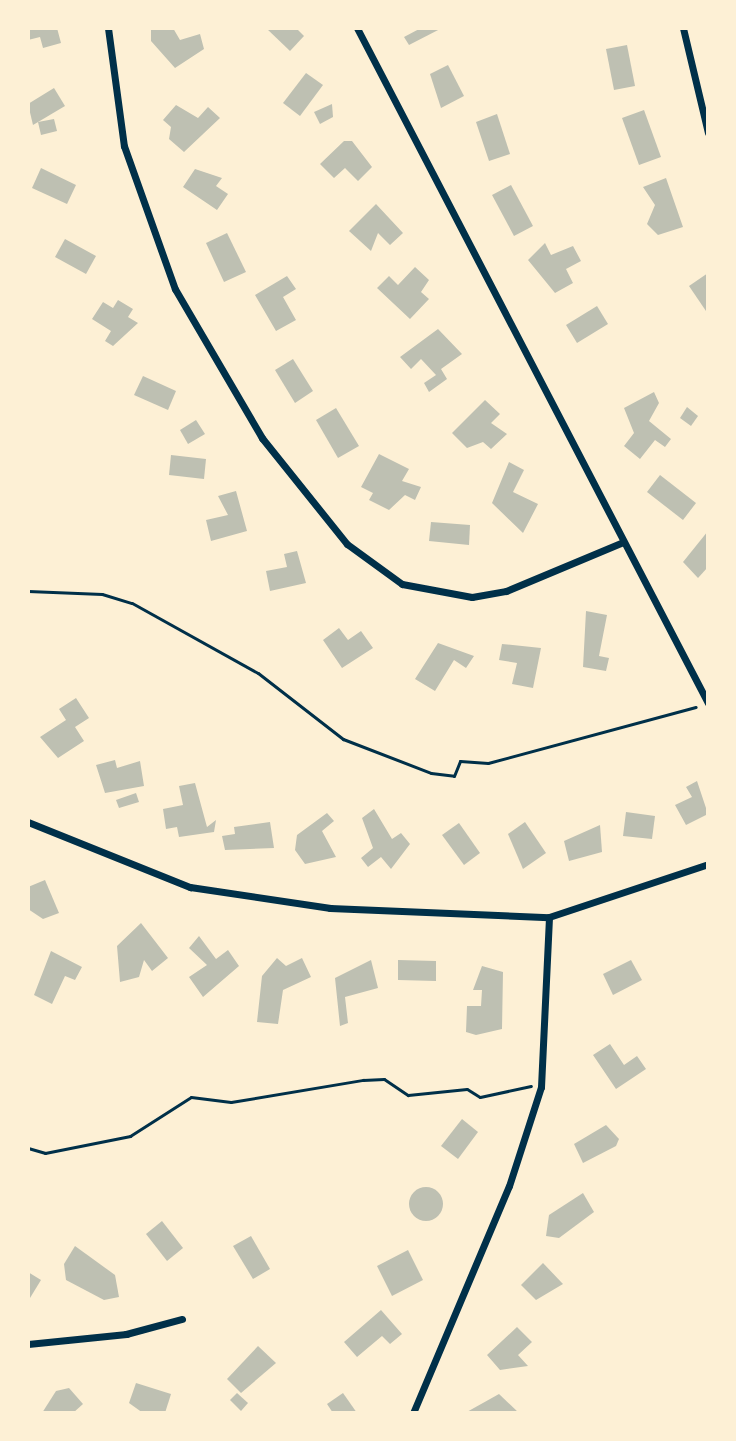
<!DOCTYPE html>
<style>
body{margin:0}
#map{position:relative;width:736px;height:1441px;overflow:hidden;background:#fdf0d5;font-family:"PT Serif",serif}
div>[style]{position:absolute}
.building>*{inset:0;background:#bec0b2}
.round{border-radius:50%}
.path>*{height:3px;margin:-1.5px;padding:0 1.5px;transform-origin:1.5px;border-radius:1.5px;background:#003049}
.minor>*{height:7px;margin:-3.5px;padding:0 3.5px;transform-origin:3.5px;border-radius:3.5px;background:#003049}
span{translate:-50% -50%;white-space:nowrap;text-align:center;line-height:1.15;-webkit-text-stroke:7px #fdf0d5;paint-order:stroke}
.frame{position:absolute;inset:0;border:30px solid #fdf0d5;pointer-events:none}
</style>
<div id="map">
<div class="building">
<div style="clip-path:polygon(28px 28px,57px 28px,61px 43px,43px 48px,40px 37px,28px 40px)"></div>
<div style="clip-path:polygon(151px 28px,173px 28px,180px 40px,200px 34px,204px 49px,175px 68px,151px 41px)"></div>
<div style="clip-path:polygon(266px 28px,296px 28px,304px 36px,290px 51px)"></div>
<div style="clip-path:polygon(421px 28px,442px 28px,409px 45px,404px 37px)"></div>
<div style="clip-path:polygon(627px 45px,635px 86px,614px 90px,606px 49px)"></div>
<div style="clip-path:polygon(448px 65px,464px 96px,441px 108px,430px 74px)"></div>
<div style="clip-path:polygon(306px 73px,323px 85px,300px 116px,283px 103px)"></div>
<div style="clip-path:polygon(54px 88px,65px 106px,33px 125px,28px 104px)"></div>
<div style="clip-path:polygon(332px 104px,333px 117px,320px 124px,314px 112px)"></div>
<div style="clip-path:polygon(176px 105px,198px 118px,208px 107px,220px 118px,184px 152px,169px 139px,171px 127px,163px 120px)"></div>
<div style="clip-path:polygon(644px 110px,661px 157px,639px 165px,622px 118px)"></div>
<div style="clip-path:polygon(497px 114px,510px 154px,489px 161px,476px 122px)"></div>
<div style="clip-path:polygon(54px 119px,57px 131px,41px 135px,38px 122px)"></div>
<div style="clip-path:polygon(344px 141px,352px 141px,372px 167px,358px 181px,345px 168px,334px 178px,320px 164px)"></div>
<div style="clip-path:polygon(41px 168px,76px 185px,67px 204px,32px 188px)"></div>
<div style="clip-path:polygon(195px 169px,222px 178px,216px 186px,228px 194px,217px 210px,183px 187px)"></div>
<div style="clip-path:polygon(666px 178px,683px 227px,658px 235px,647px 224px,655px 205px,643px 187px)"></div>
<div style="clip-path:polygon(511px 185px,533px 226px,514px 236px,492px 195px)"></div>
<div style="clip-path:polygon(376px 204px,403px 233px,390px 245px,378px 233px,371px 251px,349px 231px)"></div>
<div style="clip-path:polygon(227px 233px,246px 272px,224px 282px,206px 243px)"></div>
<div style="clip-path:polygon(65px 239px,96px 256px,86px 274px,55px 257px)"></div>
<div style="clip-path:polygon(545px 243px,551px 255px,573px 246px,581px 261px,566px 269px,573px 283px,555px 293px,528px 260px)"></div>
<div style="clip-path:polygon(415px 267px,429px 280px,421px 292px,429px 299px,410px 319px,377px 288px,389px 276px,398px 285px)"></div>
<div style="clip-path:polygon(708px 273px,708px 314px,689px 286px)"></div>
<div style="clip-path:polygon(287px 276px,296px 289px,283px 297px,296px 320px,276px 331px,255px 295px)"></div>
<div style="clip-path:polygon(118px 300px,133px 309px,128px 317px,138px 323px,113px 346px,105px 341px,111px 331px,92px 319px,103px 302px,113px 308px)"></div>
<div style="clip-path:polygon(597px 306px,608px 324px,577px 343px,566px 325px)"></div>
<div style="clip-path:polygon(438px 329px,462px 354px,441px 369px,447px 379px,429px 392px,424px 383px,436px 375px,421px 359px,411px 369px,400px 357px)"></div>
<div style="clip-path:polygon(293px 359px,313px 391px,295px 403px,275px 370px)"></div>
<div style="clip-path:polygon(143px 376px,176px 391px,168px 410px,134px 395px)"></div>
<div style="clip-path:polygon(654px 392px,659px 403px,649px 421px,671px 439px,665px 447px,655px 440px,640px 459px,624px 446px,634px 433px,624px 408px)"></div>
<div style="clip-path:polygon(485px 400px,500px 414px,491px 423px,507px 434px,491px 449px,483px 442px,467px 448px,452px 433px)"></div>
<div style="clip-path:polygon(687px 407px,698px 416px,691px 426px,680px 418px)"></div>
<div style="clip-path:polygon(336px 408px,359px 446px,338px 458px,316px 420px)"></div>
<div style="clip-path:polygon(196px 420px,205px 434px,188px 444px,180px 430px)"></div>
<div style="clip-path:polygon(379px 454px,409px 469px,402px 481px,421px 487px,415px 500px,405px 495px,389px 510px,369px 500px,373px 493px,361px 487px)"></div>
<div style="clip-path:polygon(171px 455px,206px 459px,204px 479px,169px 475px)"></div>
<div style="clip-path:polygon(509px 462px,524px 470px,513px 492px,538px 504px,523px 533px,492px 503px)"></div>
<div style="clip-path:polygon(660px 475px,696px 503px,683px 520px,647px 492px)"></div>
<div style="clip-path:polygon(236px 491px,247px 531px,211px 541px,206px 520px,228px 515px,218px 496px)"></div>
<div style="clip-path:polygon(431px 522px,470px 525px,469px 545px,429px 541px)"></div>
<div style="clip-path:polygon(708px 531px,708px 567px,698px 578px,683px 562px)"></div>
<div style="clip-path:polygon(297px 551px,306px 583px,270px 591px,266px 571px,287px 567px,284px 554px)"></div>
<div style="clip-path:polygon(586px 611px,607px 615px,599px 656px,609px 658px,606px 671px,583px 667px)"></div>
<div style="clip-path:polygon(339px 628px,348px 640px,361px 631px,373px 648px,342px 668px,323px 640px)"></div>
<div style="clip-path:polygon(438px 643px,474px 656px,466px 668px,454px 660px,435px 691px,415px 679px)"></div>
<div style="clip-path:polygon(502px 644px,541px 648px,533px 688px,512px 684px,517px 663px,499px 660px)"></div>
<div style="clip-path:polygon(76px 698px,89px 718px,75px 727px,84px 741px,58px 758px,40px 737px,66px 720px,59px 709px)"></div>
<div style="clip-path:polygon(115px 760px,117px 768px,140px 761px,144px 786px,105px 793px,96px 765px)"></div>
<div style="clip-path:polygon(697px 781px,708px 814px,686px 825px,675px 805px,692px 797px,686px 787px)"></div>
<div style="clip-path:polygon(195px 783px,207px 827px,216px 820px,214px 832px,179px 837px,177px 827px,166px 829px,163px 809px,183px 805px,179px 786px)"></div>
<div style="clip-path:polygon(136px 793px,139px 802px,119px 808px,116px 800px)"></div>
<div style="clip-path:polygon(374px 809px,392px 839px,401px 833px,410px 844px,391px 869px,381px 857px,368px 867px,361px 858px,373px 848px,362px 818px)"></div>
<div style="clip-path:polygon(626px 812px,655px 816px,652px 839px,623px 836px)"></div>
<div style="clip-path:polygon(327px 813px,334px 821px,322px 831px,336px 857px,305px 864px,295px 850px,297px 835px)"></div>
<div style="clip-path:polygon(270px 822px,274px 848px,225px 850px,222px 836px,235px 834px,234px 827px)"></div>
<div style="clip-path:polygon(525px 822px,546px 853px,523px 869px,508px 834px)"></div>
<div style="clip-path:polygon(459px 823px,480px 853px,464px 865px,442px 835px)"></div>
<div style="clip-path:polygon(600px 825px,602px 852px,569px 861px,564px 841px)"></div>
<div style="clip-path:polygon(45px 880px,59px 913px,43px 919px,28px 909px,28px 887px)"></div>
<div style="clip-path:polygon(141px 923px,168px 958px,152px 971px,144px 960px,139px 977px,120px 982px,117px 946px)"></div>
<div style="clip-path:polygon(199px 936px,216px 959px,228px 950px,239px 966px,203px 997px,189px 977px,207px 965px,189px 948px)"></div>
<div style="clip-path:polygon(51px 951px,82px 967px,75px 980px,65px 976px,52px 1004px,34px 995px)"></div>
<div style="clip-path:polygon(277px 958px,286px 966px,302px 958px,311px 977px,283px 990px,278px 1024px,257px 1022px,262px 976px)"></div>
<div style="clip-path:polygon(371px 960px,378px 988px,345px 997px,348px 1023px,340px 1026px,335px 978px)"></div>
<div style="clip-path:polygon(398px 960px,436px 961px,436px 981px,398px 980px)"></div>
<div style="clip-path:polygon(631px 960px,642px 980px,613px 995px,603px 974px)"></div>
<div style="clip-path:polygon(482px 966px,503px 972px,502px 1029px,476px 1035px,466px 1032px,467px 1006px,481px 1006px,482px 990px,473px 990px)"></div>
<div style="clip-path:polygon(610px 1044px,624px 1065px,637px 1056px,646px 1069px,616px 1089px,593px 1055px)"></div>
<div style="clip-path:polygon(462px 1119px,478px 1132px,458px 1159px,441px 1146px)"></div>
<div style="clip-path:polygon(606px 1125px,619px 1139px,616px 1146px,583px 1163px,574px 1144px)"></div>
<div class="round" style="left:409px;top:1187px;width:34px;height:34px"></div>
<div style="clip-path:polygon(583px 1193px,594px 1212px,559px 1238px,546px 1236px,549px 1215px)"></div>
<div style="clip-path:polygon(162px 1221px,183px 1248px,167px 1261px,146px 1234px)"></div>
<div style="clip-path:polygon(251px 1236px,270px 1269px,253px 1279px,233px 1246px)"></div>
<div style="clip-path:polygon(75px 1246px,115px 1275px,119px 1297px,104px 1300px,66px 1280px,64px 1264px)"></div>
<div style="clip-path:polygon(408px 1250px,423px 1280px,392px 1296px,377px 1266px)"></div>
<div style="clip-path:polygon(543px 1263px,563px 1284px,536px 1300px,521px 1285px)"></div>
<div style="clip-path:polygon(28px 1272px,41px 1280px,30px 1298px,28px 1296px)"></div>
<div style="clip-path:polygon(381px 1310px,402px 1334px,390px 1344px,382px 1336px,357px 1357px,344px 1342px)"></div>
<div style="clip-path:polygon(517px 1327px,532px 1342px,518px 1355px,528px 1366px,500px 1370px,487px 1355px)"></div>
<div style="clip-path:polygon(258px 1346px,276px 1363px,241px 1393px,227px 1379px)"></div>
<div style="clip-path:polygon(136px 1383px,171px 1394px,165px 1413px,143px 1413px,129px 1403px)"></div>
<div style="clip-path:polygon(69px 1388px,83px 1404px,73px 1413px,42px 1413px,56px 1391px)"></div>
<div style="clip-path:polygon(237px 1393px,248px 1403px,241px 1411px,230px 1400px)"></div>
<div style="clip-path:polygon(343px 1393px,357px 1413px,333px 1413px,327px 1404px)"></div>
<div style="clip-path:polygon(499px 1394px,519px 1413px,465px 1413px)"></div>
</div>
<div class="path">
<div style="left:28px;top:591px;width:74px;rotate:2.3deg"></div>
<div style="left:102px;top:594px;width:31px;rotate:17deg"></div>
<div style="left:132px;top:603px;width:144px;rotate:29.1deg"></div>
<div style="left:258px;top:673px;width:108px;rotate:37.8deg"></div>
<div style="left:343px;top:739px;width:94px;rotate:21.1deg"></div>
<div style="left:431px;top:773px;width:23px;rotate:7deg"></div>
<div style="left:454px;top:776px;width:16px;rotate:-68deg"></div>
<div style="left:460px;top:761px;width:28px;rotate:4deg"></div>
<div style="left:488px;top:763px;width:215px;rotate:-15.1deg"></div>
<div style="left:28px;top:1148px;width:18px;rotate:16deg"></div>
<div style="left:45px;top:1153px;width:87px;rotate:-11.3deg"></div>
<div style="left:130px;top:1136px;width:72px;rotate:-32.6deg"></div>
<div style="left:191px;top:1097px;width:40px;rotate:7.1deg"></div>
<div style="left:231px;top:1102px;width:134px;rotate:-9.5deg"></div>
<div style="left:363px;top:1080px;width:21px;rotate:-3deg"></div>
<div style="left:384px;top:1079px;width:29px;rotate:34deg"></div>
<div style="left:408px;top:1095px;width:59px;rotate:-5.8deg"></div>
<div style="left:467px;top:1089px;width:15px;rotate:32deg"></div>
<div style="left:480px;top:1097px;width:52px;rotate:-12.2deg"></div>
</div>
<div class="minor">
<div style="left:108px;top:28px;width:119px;rotate:82.3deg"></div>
<div style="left:124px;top:146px;width:152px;rotate:70.4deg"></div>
<div style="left:175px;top:289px;width:173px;rotate:59.7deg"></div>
<div style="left:262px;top:438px;width:136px;rotate:51.3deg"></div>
<div style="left:347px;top:544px;width:68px;rotate:36deg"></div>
<div style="left:402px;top:584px;width:71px;rotate:10.5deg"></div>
<div style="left:472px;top:597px;width:35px;rotate:-10deg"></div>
<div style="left:506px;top:591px;width:127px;rotate:-22.7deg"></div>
<div style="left:357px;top:28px;width:761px;rotate:62.53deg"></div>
<div style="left:683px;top:28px;width:108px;rotate:76.6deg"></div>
<div style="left:28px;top:822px;width:175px;rotate:21.9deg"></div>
<div style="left:190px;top:887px;width:142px;rotate:8.5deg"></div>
<div style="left:330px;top:908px;width:219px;rotate:2.4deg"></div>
<div style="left:549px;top:917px;width:168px;rotate:-18.4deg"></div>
<div style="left:28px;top:1344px;width:99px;rotate:-5.8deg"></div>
<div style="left:126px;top:1334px;width:58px;rotate:-15deg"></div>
<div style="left:413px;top:1413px;width:246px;rotate:-67.1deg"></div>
<div style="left:509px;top:1186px;width:104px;rotate:-72.1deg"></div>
<div style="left:541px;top:1087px;width:170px;rotate:-87.3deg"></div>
</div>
<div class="frame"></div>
</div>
